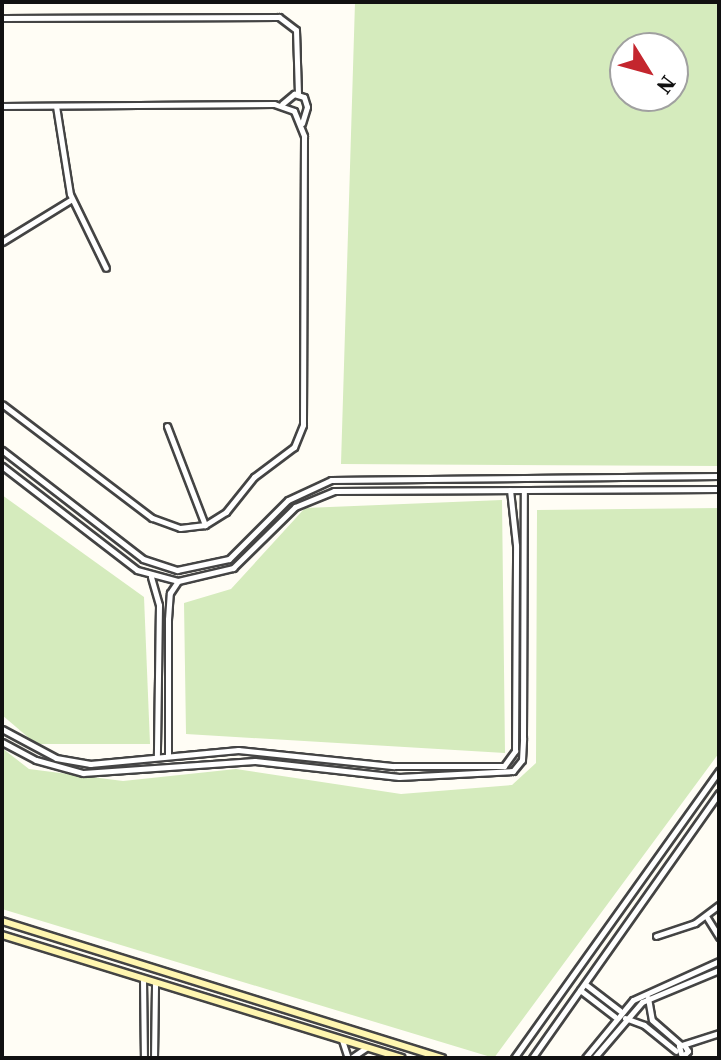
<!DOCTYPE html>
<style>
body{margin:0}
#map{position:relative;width:721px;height:1060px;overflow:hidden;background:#fffdf5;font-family:"Source Serif 4",serif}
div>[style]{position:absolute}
.green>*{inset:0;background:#d5ebbd}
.roads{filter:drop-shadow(2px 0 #444) drop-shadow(-2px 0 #444) drop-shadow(0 2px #444) drop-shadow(0 -2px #444)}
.street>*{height:5px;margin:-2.5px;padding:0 2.5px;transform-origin:2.5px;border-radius:2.5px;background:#fff}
.secondary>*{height:6px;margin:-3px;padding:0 3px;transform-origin:3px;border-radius:3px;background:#fff6b0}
span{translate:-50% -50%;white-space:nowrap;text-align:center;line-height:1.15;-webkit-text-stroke:8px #fff;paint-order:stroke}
.frame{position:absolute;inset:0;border:4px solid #111;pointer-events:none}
.north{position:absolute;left:609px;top:32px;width:80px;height:80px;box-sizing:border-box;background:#fff;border:2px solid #a0a0a0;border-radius:50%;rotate:127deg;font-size:22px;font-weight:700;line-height:32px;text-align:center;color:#111}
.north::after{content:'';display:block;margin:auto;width:28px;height:36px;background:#c4262e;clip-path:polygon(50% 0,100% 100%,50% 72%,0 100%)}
</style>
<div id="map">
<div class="green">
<div style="clip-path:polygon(evenodd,355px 2px,719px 2px,719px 466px,341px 464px,355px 2px,625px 48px,673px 48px,673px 96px,625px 96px,625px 48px)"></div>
<div style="clip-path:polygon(2px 495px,144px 597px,150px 744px,36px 744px,2px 715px)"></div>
<div style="clip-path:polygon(502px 500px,505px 753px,186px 734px,184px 603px,231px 589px,305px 508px)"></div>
<div style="clip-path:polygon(719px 508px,719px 753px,494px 1058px,2px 909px,2px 748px,29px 769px,123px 781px,236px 769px,401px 794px,512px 785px,536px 763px,537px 510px)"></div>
</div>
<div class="roads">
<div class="street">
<div style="left:2px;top:18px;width:277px;rotate:-0.2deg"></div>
<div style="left:279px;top:17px;width:21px;rotate:37deg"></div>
<div style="left:296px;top:30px;width:64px;rotate:88.2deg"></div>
<div style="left:282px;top:104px;width:16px;rotate:-40deg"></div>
<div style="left:294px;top:94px;width:10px;rotate:17deg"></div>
<div style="left:304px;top:97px;width:10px;rotate:73deg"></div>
<div style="left:307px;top:107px;width:17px;rotate:107deg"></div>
<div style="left:2px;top:106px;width:272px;rotate:-0.4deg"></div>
<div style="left:274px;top:104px;width:21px;rotate:19deg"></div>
<div style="left:294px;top:111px;width:27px;rotate:68deg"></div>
<div style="left:304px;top:136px;width:289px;rotate:90.2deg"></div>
<div style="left:303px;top:425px;width:24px;rotate:112deg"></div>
<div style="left:294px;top:447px;width:50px;rotate:143.1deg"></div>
<div style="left:254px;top:477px;width:45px;rotate:128.7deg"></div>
<div style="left:226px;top:512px;width:25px;rotate:148deg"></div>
<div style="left:205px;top:525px;width:25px;rotate:173deg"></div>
<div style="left:180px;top:528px;width:30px;rotate:-160deg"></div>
<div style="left:152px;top:518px;width:188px;rotate:-142.8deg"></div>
<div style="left:56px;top:106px;width:89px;rotate:81deg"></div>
<div style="left:70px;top:194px;width:82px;rotate:64.1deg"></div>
<div style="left:2px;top:242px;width:82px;rotate:-31.6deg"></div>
<div style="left:167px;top:426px;width:106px;rotate:69deg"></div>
<div style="left:2px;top:450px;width:178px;rotate:37.7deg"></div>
<div style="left:143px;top:559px;width:36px;rotate:18deg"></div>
<div style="left:177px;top:570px;width:53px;rotate:-11.9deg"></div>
<div style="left:229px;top:559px;width:83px;rotate:-45deg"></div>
<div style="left:288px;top:500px;width:47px;rotate:-24.9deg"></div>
<div style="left:331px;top:480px;width:388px;rotate:-0.6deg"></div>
<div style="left:2px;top:466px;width:170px;rotate:37.6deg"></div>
<div style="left:137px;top:570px;width:42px;rotate:15deg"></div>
<div style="left:178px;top:581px;width:57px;rotate:-13.3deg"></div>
<div style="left:233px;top:568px;width:87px;rotate:-44.5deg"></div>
<div style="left:295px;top:507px;width:42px;rotate:-22.3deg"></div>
<div style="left:334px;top:491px;width:385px;rotate:-0.3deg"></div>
<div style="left:151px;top:577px;width:29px;rotate:74deg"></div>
<div style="left:159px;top:605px;width:152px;rotate:90.8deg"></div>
<div style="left:2px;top:729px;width:61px;rotate:28.2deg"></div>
<div style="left:56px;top:758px;width:35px;rotate:10deg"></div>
<div style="left:90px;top:764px;width:149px;rotate:-5.4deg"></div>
<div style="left:238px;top:750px;width:157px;rotate:5.9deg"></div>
<div style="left:394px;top:766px;width:110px"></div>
<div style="left:504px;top:766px;width:19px;rotate:-54deg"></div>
<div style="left:515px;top:751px;width:206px;rotate:-89.7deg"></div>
<div style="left:516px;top:545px;width:55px;rotate:-96.2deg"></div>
<div style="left:2px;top:742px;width:38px;rotate:28deg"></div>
<div style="left:36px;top:760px;width:49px;rotate:15.5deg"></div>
<div style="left:83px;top:773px;width:172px;rotate:-4deg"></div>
<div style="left:255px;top:761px;width:145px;rotate:6.3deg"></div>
<div style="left:399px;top:777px;width:114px;rotate:-3deg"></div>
<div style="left:513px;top:771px;width:14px;rotate:-51deg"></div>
<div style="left:522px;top:760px;width:22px;rotate:-87deg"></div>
<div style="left:523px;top:738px;width:248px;rotate:-89.8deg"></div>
<div style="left:168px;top:756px;width:137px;rotate:-90deg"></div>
<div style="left:168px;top:619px;width:26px;rotate:-86deg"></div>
<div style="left:170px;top:593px;width:14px;rotate:-56deg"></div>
<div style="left:706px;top:916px;width:25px;rotate:58deg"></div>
<div style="left:656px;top:936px;width:41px;rotate:-18.4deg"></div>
<div style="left:695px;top:923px;width:30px;rotate:-37deg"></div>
<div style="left:143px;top:979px;width:79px;rotate:89.3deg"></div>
<div style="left:585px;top:984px;width:44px;rotate:37.6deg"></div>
<div style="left:580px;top:990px;width:44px;rotate:37.6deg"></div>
<div style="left:648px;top:998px;width:22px;rotate:80deg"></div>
<div style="left:652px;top:1020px;width:38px;rotate:41deg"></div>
<div style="left:625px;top:1018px;width:20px;rotate:20deg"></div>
<div style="left:644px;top:1025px;width:41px;rotate:39.1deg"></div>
<div style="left:342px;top:1040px;width:19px;rotate:72deg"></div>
<div style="left:684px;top:1045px;width:7px;rotate:56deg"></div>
<div style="left:688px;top:1051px;width:8px;rotate:135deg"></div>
<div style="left:682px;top:1057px;width:11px;rotate:-105deg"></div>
<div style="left:679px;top:1046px;width:42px;rotate:-18deg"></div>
<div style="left:154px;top:1058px;width:76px;rotate:-89.2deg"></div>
<div style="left:351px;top:1058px;width:18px;rotate:-34deg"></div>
<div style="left:514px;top:1058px;width:353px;rotate:-54.5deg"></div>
<div style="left:532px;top:1058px;width:324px;rotate:-54.8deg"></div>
<div style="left:585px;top:1058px;width:75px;rotate:-50.4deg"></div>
<div style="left:633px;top:1000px;width:94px;rotate:-24.4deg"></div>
<div style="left:594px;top:1058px;width:74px;rotate:-49.4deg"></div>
<div style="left:642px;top:1002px;width:83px;rotate:-22.6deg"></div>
</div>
<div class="secondary">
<div style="left:2px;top:921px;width:461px;rotate:17.3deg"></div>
<div style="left:2px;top:935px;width:418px;rotate:17.1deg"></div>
</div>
</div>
<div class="frame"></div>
<div class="north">N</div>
</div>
